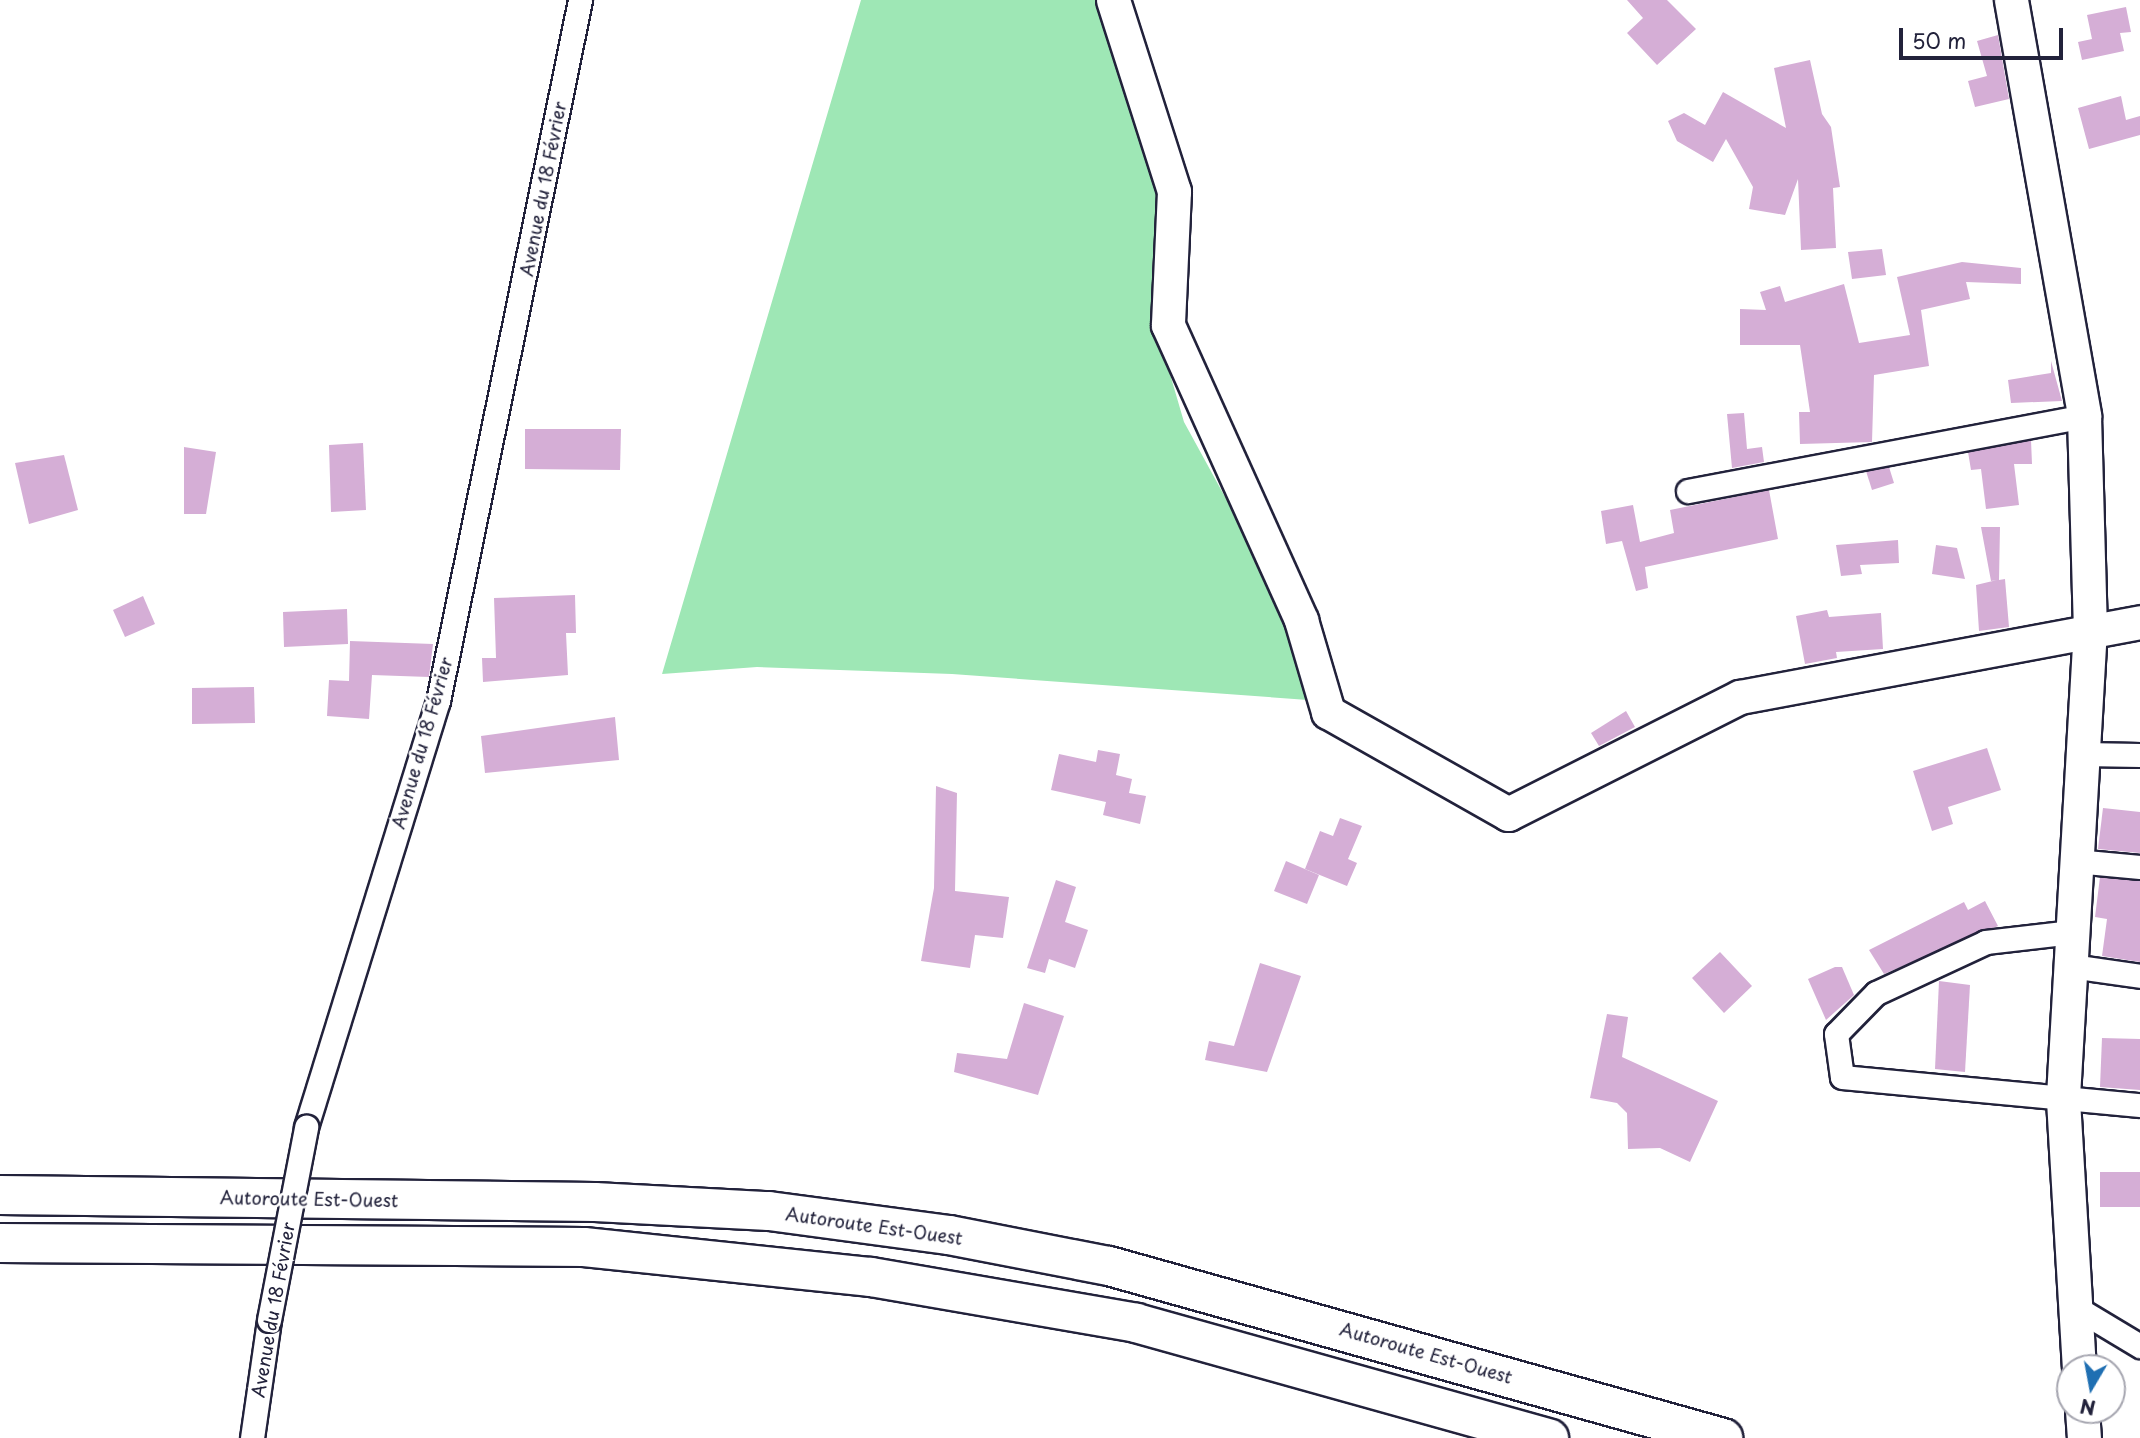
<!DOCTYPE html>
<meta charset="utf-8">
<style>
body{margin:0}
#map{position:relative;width:2140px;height:1438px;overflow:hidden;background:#fff;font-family:"Playpen Sans",sans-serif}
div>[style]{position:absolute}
.green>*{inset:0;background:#9ee7b5}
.building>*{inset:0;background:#d5aed6}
.roads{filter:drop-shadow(2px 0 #22223b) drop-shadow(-2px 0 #22223b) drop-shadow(0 2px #22223b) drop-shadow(0 -2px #22223b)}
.street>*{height:23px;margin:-11.5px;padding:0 11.5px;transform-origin:11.5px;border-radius:11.5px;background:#fff}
.secondary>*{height:33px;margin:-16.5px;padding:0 16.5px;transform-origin:16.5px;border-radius:16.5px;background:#fff}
.highway>*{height:38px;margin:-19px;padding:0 19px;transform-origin:19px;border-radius:19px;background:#fff}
.bridges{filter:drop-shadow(2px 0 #22223b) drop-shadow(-2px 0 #22223b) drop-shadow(0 2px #22223b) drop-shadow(0 -2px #22223b)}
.street-bridge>*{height:23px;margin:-11.5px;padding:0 11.5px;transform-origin:11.5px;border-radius:11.5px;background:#fff}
span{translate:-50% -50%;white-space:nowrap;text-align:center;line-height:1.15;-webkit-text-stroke:5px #fff;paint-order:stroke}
.street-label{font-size:18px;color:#22223b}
.north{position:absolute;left:2056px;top:1354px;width:70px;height:70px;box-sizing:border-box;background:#fff;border:2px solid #a7a7b1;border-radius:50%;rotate:190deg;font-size:19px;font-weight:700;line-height:28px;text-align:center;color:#22223b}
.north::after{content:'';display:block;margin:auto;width:24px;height:32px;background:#1f6fb2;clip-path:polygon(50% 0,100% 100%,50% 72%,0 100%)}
.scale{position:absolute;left:1899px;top:28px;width:164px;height:32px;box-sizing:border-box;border:4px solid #22223b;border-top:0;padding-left:9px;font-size:21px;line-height:24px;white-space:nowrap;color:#22223b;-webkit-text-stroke:5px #fff;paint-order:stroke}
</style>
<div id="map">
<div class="green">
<div style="clip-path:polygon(861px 0,1101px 0,1158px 188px,1152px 274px,1158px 333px,1184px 422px,1282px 601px,1308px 700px,952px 674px,757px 667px,662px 674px)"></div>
</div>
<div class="building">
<div style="clip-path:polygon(1627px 0,1667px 0,1696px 29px,1657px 65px,1627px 33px,1643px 18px)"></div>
<div style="clip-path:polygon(2126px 7px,2131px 32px,2120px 33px,2124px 51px,2082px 60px,2078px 42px,2092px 39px,2087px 15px)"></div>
<div style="clip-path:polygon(1998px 35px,2009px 99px,1975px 107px,1968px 81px,1987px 76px,1977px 41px)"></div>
<div style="clip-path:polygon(1810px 60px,1822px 114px,1831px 127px,1840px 187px,1833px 188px,1836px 248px,1801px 250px,1798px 179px,1785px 215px,1749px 209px,1753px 187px,1726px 139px,1713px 162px,1677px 141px,1668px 121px,1684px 113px,1705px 125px,1723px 92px,1786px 128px,1774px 68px)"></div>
<div style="clip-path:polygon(2121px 96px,2126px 120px,2140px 116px,2140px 135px,2089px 149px,2078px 108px)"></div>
<div style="clip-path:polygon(1882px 249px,1886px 275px,1852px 279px,1848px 252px)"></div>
<div style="clip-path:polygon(1962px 262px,2021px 268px,2021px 284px,1966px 282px,1970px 299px,1921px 310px,1929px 366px,1874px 375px,1872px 442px,1800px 444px,1799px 412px,1810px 412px,1800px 345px,1740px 345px,1740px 309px,1766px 310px,1760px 292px,1780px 286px,1785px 302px,1844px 284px,1859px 343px,1910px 335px,1897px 277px)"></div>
<div style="clip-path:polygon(2051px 361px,2062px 401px,2011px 403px,2008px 380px,2051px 373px)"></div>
<div style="clip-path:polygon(1744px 413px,1747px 449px,1762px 447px,1764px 462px,1732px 468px,1727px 414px)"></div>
<div style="clip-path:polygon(525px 429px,621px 429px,620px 470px,525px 469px)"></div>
<div style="clip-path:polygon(2031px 440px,2032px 464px,2014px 464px,2019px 505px,1986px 509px,1981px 469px,1971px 470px,1968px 452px)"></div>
<div style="clip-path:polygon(363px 443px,366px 510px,331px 512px,329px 445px)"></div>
<div style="clip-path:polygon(184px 447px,216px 452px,206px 514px,184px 514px)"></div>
<div style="clip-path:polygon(64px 455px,78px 510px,29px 524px,15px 463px)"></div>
<div style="clip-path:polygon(1889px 467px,1894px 483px,1872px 490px,1866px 471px)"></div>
<div style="clip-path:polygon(1769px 490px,1778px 539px,1645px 567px,1648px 588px,1636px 591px,1622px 541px,1606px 544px,1601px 511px,1633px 505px,1640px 542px,1674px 533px,1670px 510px)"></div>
<div style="clip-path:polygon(1981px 527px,2000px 527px,1999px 580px,2005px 579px,2009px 627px,1979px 631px,1976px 585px,1997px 580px,1991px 581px)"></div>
<div style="clip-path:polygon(1898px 540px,1899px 563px,1860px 565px,1862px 574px,1841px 576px,1836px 545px)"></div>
<div style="clip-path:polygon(1936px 545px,1957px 548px,1965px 579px,1932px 574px)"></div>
<div style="clip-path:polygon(575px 595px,576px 633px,566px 633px,568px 675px,483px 682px,482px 658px,496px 658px,494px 598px)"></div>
<div style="clip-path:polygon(143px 596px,155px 624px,125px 637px,113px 610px)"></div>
<div style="clip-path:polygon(347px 609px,348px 644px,284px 647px,283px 612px)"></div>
<div style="clip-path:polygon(1827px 610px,1829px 617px,1881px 613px,1883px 649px,1836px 652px,1837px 658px,1805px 664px,1796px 616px)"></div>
<div style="clip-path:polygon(350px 641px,433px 644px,429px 677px,372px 675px,369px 719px,327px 716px,329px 680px,349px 681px)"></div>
<div style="clip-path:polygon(254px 687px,255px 723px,192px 724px,192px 688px)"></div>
<div style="clip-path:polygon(1626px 711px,1635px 727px,1599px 746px,1591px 733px)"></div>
<div style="clip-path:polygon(615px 717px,619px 760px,485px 773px,481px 736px)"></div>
<div style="clip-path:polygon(1987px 748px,2001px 790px,1948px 807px,1953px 824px,1932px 831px,1913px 771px)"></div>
<div style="clip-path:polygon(1098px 750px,1120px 754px,1116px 775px,1132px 779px,1129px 793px,1146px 796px,1140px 824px,1103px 815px,1106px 802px,1051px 790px,1059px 754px,1096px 762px)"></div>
<div style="clip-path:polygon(936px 786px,957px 793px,955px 891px,1009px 897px,1003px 938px,975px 935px,970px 968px,921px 961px,934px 888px)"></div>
<div style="clip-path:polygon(2103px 808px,2140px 812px,2140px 853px,2098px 849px)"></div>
<div style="clip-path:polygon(1340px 818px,1362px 826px,1348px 859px,1357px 863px,1347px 886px,1305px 869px,1320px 831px,1333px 836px)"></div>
<div style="clip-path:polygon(1286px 861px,1319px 875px,1307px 904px,1274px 891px)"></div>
<div style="clip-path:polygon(2100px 877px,2140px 881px,2140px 962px,2102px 956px,2107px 919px,2095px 917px)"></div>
<div style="clip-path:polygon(1056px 880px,1076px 887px,1065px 922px,1088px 930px,1075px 968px,1049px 959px,1045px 973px,1027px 968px)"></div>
<div style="clip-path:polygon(1985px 901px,1998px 926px,1884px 974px,1869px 950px,1964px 902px,1968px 910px)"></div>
<div style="clip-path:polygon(1720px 952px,1752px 986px,1724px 1013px,1692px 978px)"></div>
<div style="clip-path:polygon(1260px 963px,1301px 976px,1267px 1072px,1205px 1060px,1209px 1041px,1234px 1046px)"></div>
<div style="clip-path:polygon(1835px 967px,1842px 967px,1854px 995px,1826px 1020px,1808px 979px)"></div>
<div style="clip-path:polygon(1939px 981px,1970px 985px,1965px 1072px,1935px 1069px)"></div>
<div style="clip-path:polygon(1024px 1003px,1064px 1016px,1038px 1095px,954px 1072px,957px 1053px,1007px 1059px)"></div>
<div style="clip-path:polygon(1607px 1014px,1628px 1017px,1622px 1057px,1718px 1101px,1690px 1162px,1660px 1148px,1628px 1149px,1627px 1113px,1617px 1103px,1590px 1098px)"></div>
<div style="clip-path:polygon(2102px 1038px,2140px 1039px,2140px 1090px,2100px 1087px)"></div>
<div style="clip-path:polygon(2100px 1172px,2140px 1172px,2140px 1207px,2100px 1207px)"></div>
</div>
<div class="roads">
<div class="street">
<div style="left:1688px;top:491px;width:403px;rotate:-10.7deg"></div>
<div style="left:2083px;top:754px;width:57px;rotate:1deg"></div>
<div style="left:2075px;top:861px;width:65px;rotate:5.3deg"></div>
<div style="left:2072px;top:932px;width:87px;rotate:173.4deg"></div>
<div style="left:1986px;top:942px;width:121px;rotate:155.1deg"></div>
<div style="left:1876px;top:993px;width:57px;rotate:134.3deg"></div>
<div style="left:1836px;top:1034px;width:43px;rotate:82.1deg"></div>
<div style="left:1842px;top:1077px;width:299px;rotate:5.4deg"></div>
<div style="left:2071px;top:966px;width:70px;rotate:8.2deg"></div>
<div style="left:306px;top:1127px;width:446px;rotate:-72.8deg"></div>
<div style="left:438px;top:701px;width:715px;rotate:-78.55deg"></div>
<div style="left:2075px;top:1307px;width:76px;rotate:31deg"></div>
<div style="left:252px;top:1438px;width:119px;rotate:-81.8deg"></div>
</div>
<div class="secondary">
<div style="left:1113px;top:0;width:201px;rotate:72.3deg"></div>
<div style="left:1174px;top:191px;width:134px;rotate:92.6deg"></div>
<div style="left:1168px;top:325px;width:324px;rotate:65.7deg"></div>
<div style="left:1301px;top:620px;width:96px;rotate:73.6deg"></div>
<div style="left:1328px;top:712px;width:207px;rotate:29.5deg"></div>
<div style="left:1508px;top:814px;width:260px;rotate:-26.8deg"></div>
<div style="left:1740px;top:697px;width:407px;rotate:-10.6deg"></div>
<div style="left:2011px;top:0;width:422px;rotate:80deg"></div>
<div style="left:2084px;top:416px;width:212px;rotate:88.4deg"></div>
<div style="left:2090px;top:628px;width:473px;rotate:93.3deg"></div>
<div style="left:2063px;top:1100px;width:268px;rotate:86.6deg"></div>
<div style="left:2082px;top:1410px;width:28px;rotate:86deg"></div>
</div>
<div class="highway">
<div style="left:0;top:1195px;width:595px;rotate:0.67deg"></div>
<div style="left:595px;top:1202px;width:174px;rotate:3deg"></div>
<div style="left:769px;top:1211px;width:182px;rotate:7.6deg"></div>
<div style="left:949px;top:1235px;width:163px;rotate:11deg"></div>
<div style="left:1109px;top:1266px;width:638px;rotate:15.65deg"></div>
<div style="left:0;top:1243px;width:584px;rotate:0.39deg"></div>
<div style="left:584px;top:1247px;width:289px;rotate:6deg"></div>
<div style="left:871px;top:1277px;width:269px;rotate:9.8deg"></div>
<div style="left:1136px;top:1323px;width:429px;rotate:15.6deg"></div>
</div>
</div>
<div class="bridges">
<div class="street-bridge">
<div style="left:269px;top:1320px;width:197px;rotate:-79.1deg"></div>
</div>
</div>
<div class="street-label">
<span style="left:543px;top:189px;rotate:-79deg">Avenue du 18 Février</span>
<span style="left:422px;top:743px;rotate:-74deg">Avenue du 18 Février</span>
<span style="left:309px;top:1199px;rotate:1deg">Autoroute Est-Ouest</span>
<span style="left:874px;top:1226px;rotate:8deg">Autoroute Est-Ouest</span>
<span style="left:273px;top:1310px;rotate:-80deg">Avenue du 18 Février</span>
<span style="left:1426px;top:1353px;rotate:16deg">Autoroute Est-Ouest</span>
</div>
<div class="north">N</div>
<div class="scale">50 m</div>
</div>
